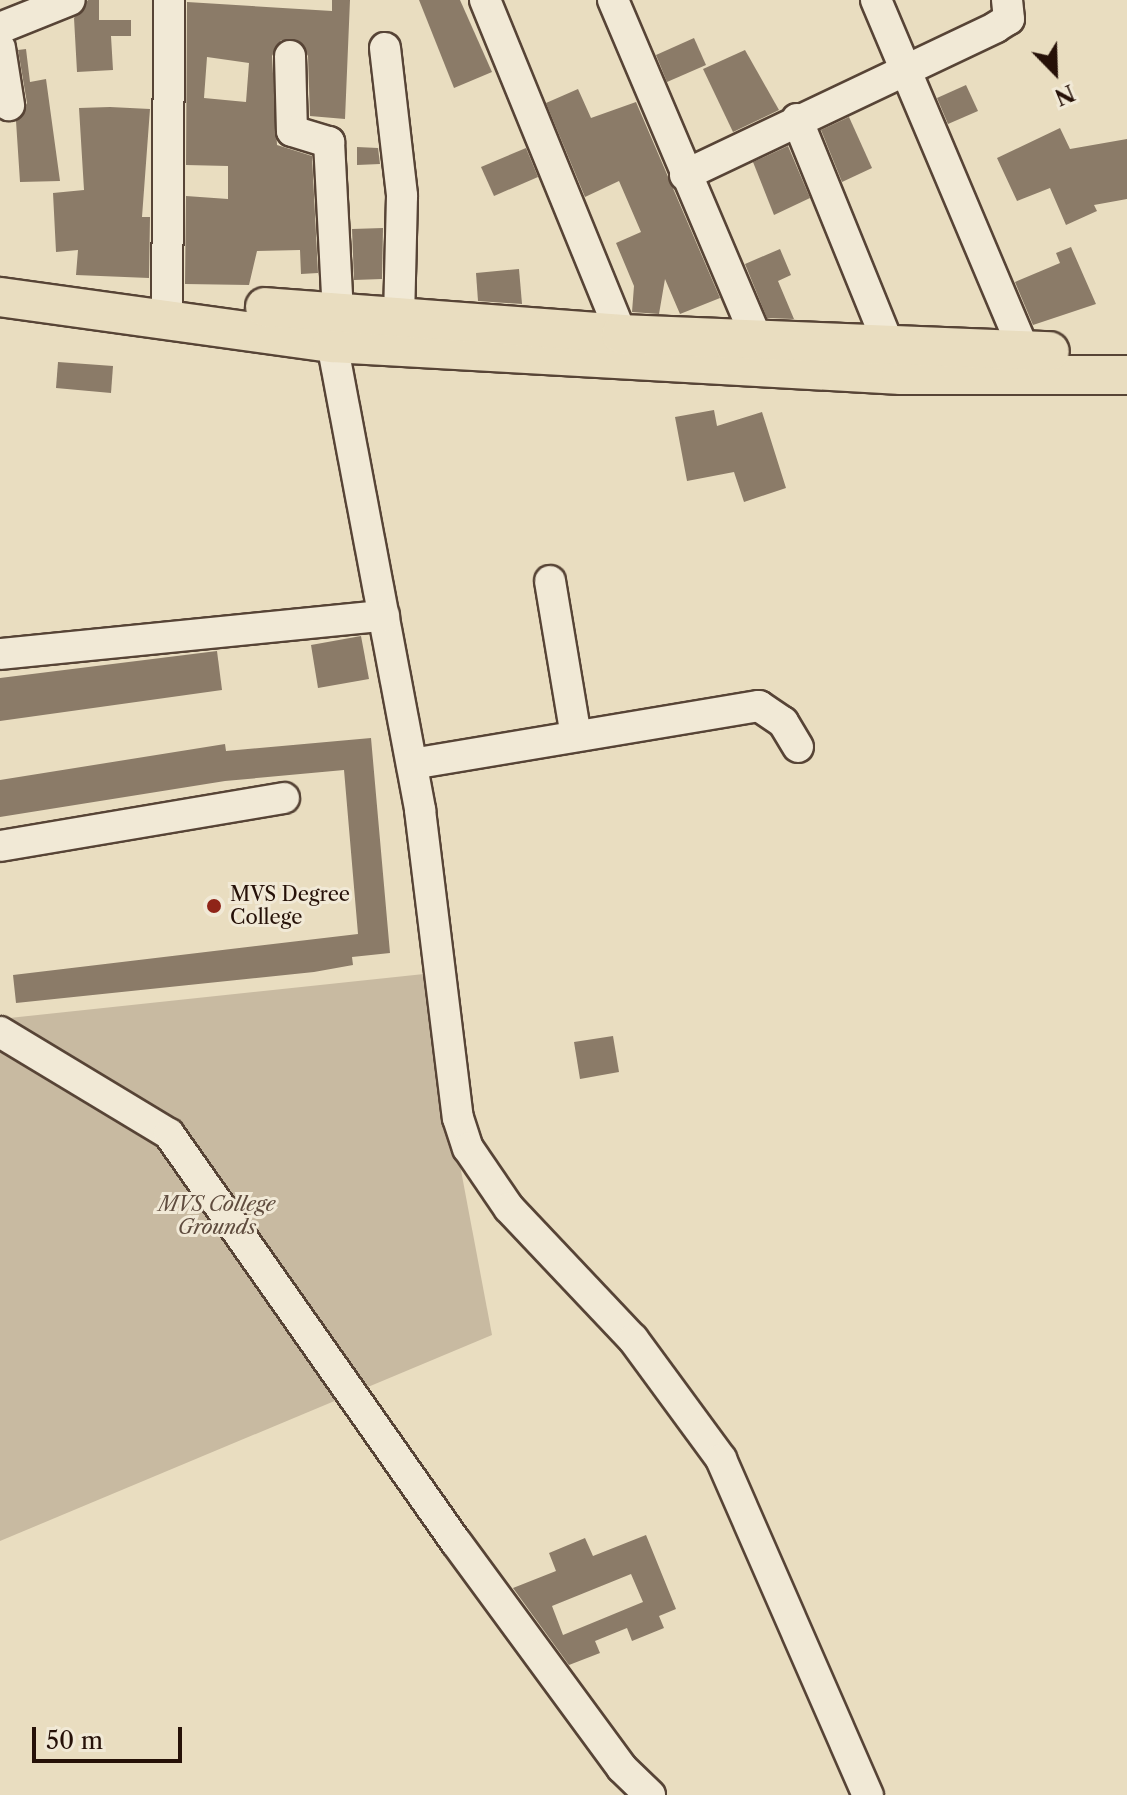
<!DOCTYPE html>
<style>
body{margin:0}
#map{position:relative;width:1127px;height:1795px;overflow:hidden;background:#e9ddc0;font-family:"Libre Caslon Text",serif}
div>[style]{position:absolute}
.green>*{inset:0;background:#c8baa1}
.building>*{inset:0;background:#8b7b68}
.roads{filter:drop-shadow(2px 0 #574436) drop-shadow(-2px 0 #574436) drop-shadow(0 2px #574436) drop-shadow(0 -2px #574436)}
.minor>*{height:30px;margin:-15px;padding:0 15px;transform-origin:15px;border-radius:15px;background:#f1e9d6}
.major>*{height:38px;margin:-19px;padding:0 19px;transform-origin:19px;border-radius:19px;background:#e9ddc0}
.dots>*{width:22px;height:22px;translate:-50% -50%;box-sizing:border-box;border:4px solid #f1e9d6;border-radius:50%}
span{translate:-50% -50%;white-space:nowrap;text-align:center;line-height:1.15;-webkit-text-stroke:6px #f1e9d6;paint-order:stroke}
.poi-label{font-size:20px;color:#261108}
.left{translate:0 -50%;text-align:left}
.park-label{font-size:20px;color:#5f4c3e;font-style:italic}
.north{position:absolute;left:1015px;top:32px;width:80px;height:80px;-webkit-text-stroke:6px #f1e9d6;paint-order:stroke;rotate:157deg;font-size:22px;font-weight:700;line-height:32px;text-align:center;color:#261108}
.north::after{content:'';display:block;margin:auto;width:28px;height:36px;background:#261108;clip-path:polygon(50% 0,100% 100%,50% 72%,0 100%)}
.scale{position:absolute;left:32px;top:1727px;width:150px;height:36px;box-sizing:border-box;border:4px solid #261108;border-top:0;padding-left:10px;font-size:24px;line-height:28px;white-space:nowrap;color:#261108;-webkit-text-stroke:6px #f1e9d6;paint-order:stroke}
</style>
<div id="map">
<div class="green">
<div style="clip-path:polygon(424px 974px,492px 1335px,0 1541px,0 1019px)"></div>
</div>
<div class="building">
<div style="clip-path:polygon(88px 0,99px 0,99px 20px,131px 20px,131px 36px,111px 36px,113px 70px,77px 72px,74px 18px)"></div>
<div style="clip-path:polygon(evenodd,332px 0,350px 0,345px 119px,310px 116px,308px 56px,299px 41px,281px 40px,272px 56px,277px 145px,312px 156px,318px 273px,301px 274px,300px 250px,257px 251px,249px 285px,185px 284px,186px 196px,228px 199px,228px 166px,186px 165px,187px 2px,332px 11px,332px 0,207px 57px,249px 63px,246px 102px,204px 98px,207px 57px)"></div>
<div style="clip-path:polygon(419px 0,460px 0,492px 72px,454px 88px)"></div>
<div style="clip-path:polygon(694px 38px,706px 65px,667px 82px,656px 55px)"></div>
<div style="clip-path:polygon(26px 49px,30px 82px,46px 79px,60px 181px,20px 182px,16px 121px,27px 103px,18px 50px)"></div>
<div style="clip-path:polygon(745px 50px,779px 110px,733px 132px,703px 69px)"></div>
<div style="clip-path:polygon(966px 85px,978px 111px,948px 124px,937px 98px)"></div>
<div style="clip-path:polygon(578px 89px,591px 118px,636px 102px,720px 298px,680px 314px,665px 279px,659px 314px,632px 312px,634px 286px,616px 243px,641px 232px,619px 181px,585px 197px,546px 103px)"></div>
<div style="clip-path:polygon(110px 107px,150px 109px,142px 217px,150px 217px,149px 278px,76px 275px,78px 250px,56px 252px,53px 193px,84px 190px,79px 108px)"></div>
<div style="clip-path:polygon(849px 117px,872px 168px,842px 182px,821px 130px)"></div>
<div style="clip-path:polygon(1060px 128px,1070px 149px,1127px 139px,1127px 199px,1094px 205px,1097px 211px,1066px 225px,1050px 188px,1017px 201px,997px 158px)"></div>
<div style="clip-path:polygon(788px 146px,810px 198px,774px 215px,753px 162px)"></div>
<div style="clip-path:polygon(357px 147px,378px 148px,380px 164px,357px 165px)"></div>
<div style="clip-path:polygon(526px 148px,538px 177px,494px 196px,481px 167px)"></div>
<div style="clip-path:polygon(383px 228px,382px 279px,354px 280px,352px 229px)"></div>
<div style="clip-path:polygon(1071px 247px,1096px 304px,1033px 325px,1015px 282px,1060px 263px,1056px 253px)"></div>
<div style="clip-path:polygon(780px 249px,791px 275px,778px 281px,794px 319px,767px 318px,745px 264px)"></div>
<div style="clip-path:polygon(519px 269px,522px 304px,478px 301px,476px 273px)"></div>
<div style="clip-path:polygon(58px 362px,113px 366px,111px 393px,56px 388px)"></div>
<div style="clip-path:polygon(714px 410px,717px 426px,762px 412px,786px 488px,744px 502px,734px 472px,687px 481px,675px 417px)"></div>
<div style="clip-path:polygon(361px 636px,369px 679px,318px 688px,311px 645px)"></div>
<div style="clip-path:polygon(217px 651px,222px 690px,0 721px,0 678px)"></div>
<div style="clip-path:polygon(371px 738px,390px 953px,352px 957px,353px 965px,314px 972px,16px 1003px,13px 975px,358px 934px,344px 770px,225px 781px,0 817px,0 780px,225px 744px,226px 751px)"></div>
<div style="clip-path:polygon(613px 1036px,619px 1072px,580px 1079px,574px 1042px)"></div>
<div style="clip-path:polygon(evenodd,646px 1535px,676px 1609px,659px 1616px,664px 1628px,632px 1641px,627px 1628px,595px 1641px,600px 1653px,569px 1665px,513px 1588px,556px 1571px,549px 1553px,585px 1538px,593px 1556px,646px 1535px,631px 1574px,643px 1602px,563px 1635px,552px 1606px,631px 1574px)"></div>
</div>
<div class="roads">
<div class="minor">
<div style="left:485px;top:0;width:361px;rotate:67.8deg"></div>
<div style="left:613px;top:0;width:387px;rotate:67deg"></div>
<div style="left:876px;top:0;width:398px;rotate:67.1deg"></div>
<div style="left:0;top:28px;width:75px;rotate:-21.8deg"></div>
<div style="left:0;top:48px;width:58px;rotate:81deg"></div>
<div style="left:385px;top:48px;width:149px;rotate:83.4deg"></div>
<div style="left:402px;top:196px;width:122px;rotate:91.4deg"></div>
<div style="left:290px;top:56px;width:75px;rotate:88.5deg"></div>
<div style="left:292px;top:131px;width:39px;rotate:17deg"></div>
<div style="left:329px;top:142px;width:171px;rotate:87deg"></div>
<div style="left:338px;top:313px;width:31px;rotate:101deg"></div>
<div style="left:332px;top:343px;width:475px;rotate:79.3deg"></div>
<div style="left:420px;top:810px;width:310px;rotate:83deg"></div>
<div style="left:458px;top:1118px;width:32px;rotate:72deg"></div>
<div style="left:468px;top:1148px;width:73px;rotate:55.7deg"></div>
<div style="left:509px;top:1208px;width:180px;rotate:46.6deg"></div>
<div style="left:633px;top:1339px;width:149px;rotate:53.7deg"></div>
<div style="left:721px;top:1459px;width:367px;rotate:66.4deg"></div>
<div style="left:797px;top:119px;width:245px;rotate:67.9deg"></div>
<div style="left:685px;top:175px;width:344px;rotate:-25.4deg"></div>
<div style="left:996px;top:27px;width:15px;rotate:-32deg"></div>
<div style="left:1009px;top:19px;width:19px;rotate:-96deg"></div>
<div style="left:167px;top:318px;width:318px;rotate:-89.6deg"></div>
<div style="left:550px;top:581px;width:157px;rotate:80.5deg"></div>
<div style="left:0;top:654px;width:386px;rotate:-5.7deg"></div>
<div style="left:412px;top:764px;width:352px;rotate:-9.5deg"></div>
<div style="left:759px;top:706px;width:29px;rotate:34deg"></div>
<div style="left:783px;top:722px;width:29px;rotate:59deg"></div>
<div style="left:0;top:846px;width:288px;rotate:-9.6deg"></div>
<div style="left:0;top:1032px;width:197px;rotate:31.1deg"></div>
<div style="left:169px;top:1134px;width:499px;rotate:54.9deg"></div>
<div style="left:456px;top:1542px;width:280px;rotate:53.7deg"></div>
<div style="left:622px;top:1768px;width:39px;rotate:44deg"></div>
</div>
<div class="major">
<div style="left:0;top:297px;width:335px;rotate:7.9deg"></div>
<div style="left:332px;top:343px;width:570px;rotate:3.22deg"></div>
<div style="left:901px;top:375px;width:226px"></div>
<div style="left:265px;top:307px;width:357px;rotate:4.3deg"></div>
<div style="left:621px;top:334px;width:429px;rotate:2.3deg"></div>
</div>
</div>
<div class="dots">
<div style="left:214px;top:906px;background:#8f2418"></div>
</div>
<div class="poi-label">
<span class="left" style="left:230px;top:906px">MVS Degree<br>College</span>
</div>
<div class="park-label">
<span style="left:217px;top:1216px">MVS College<br>Grounds</span>
</div>
<div class="north">N</div>
<div class="scale">50 m</div>
</div>
